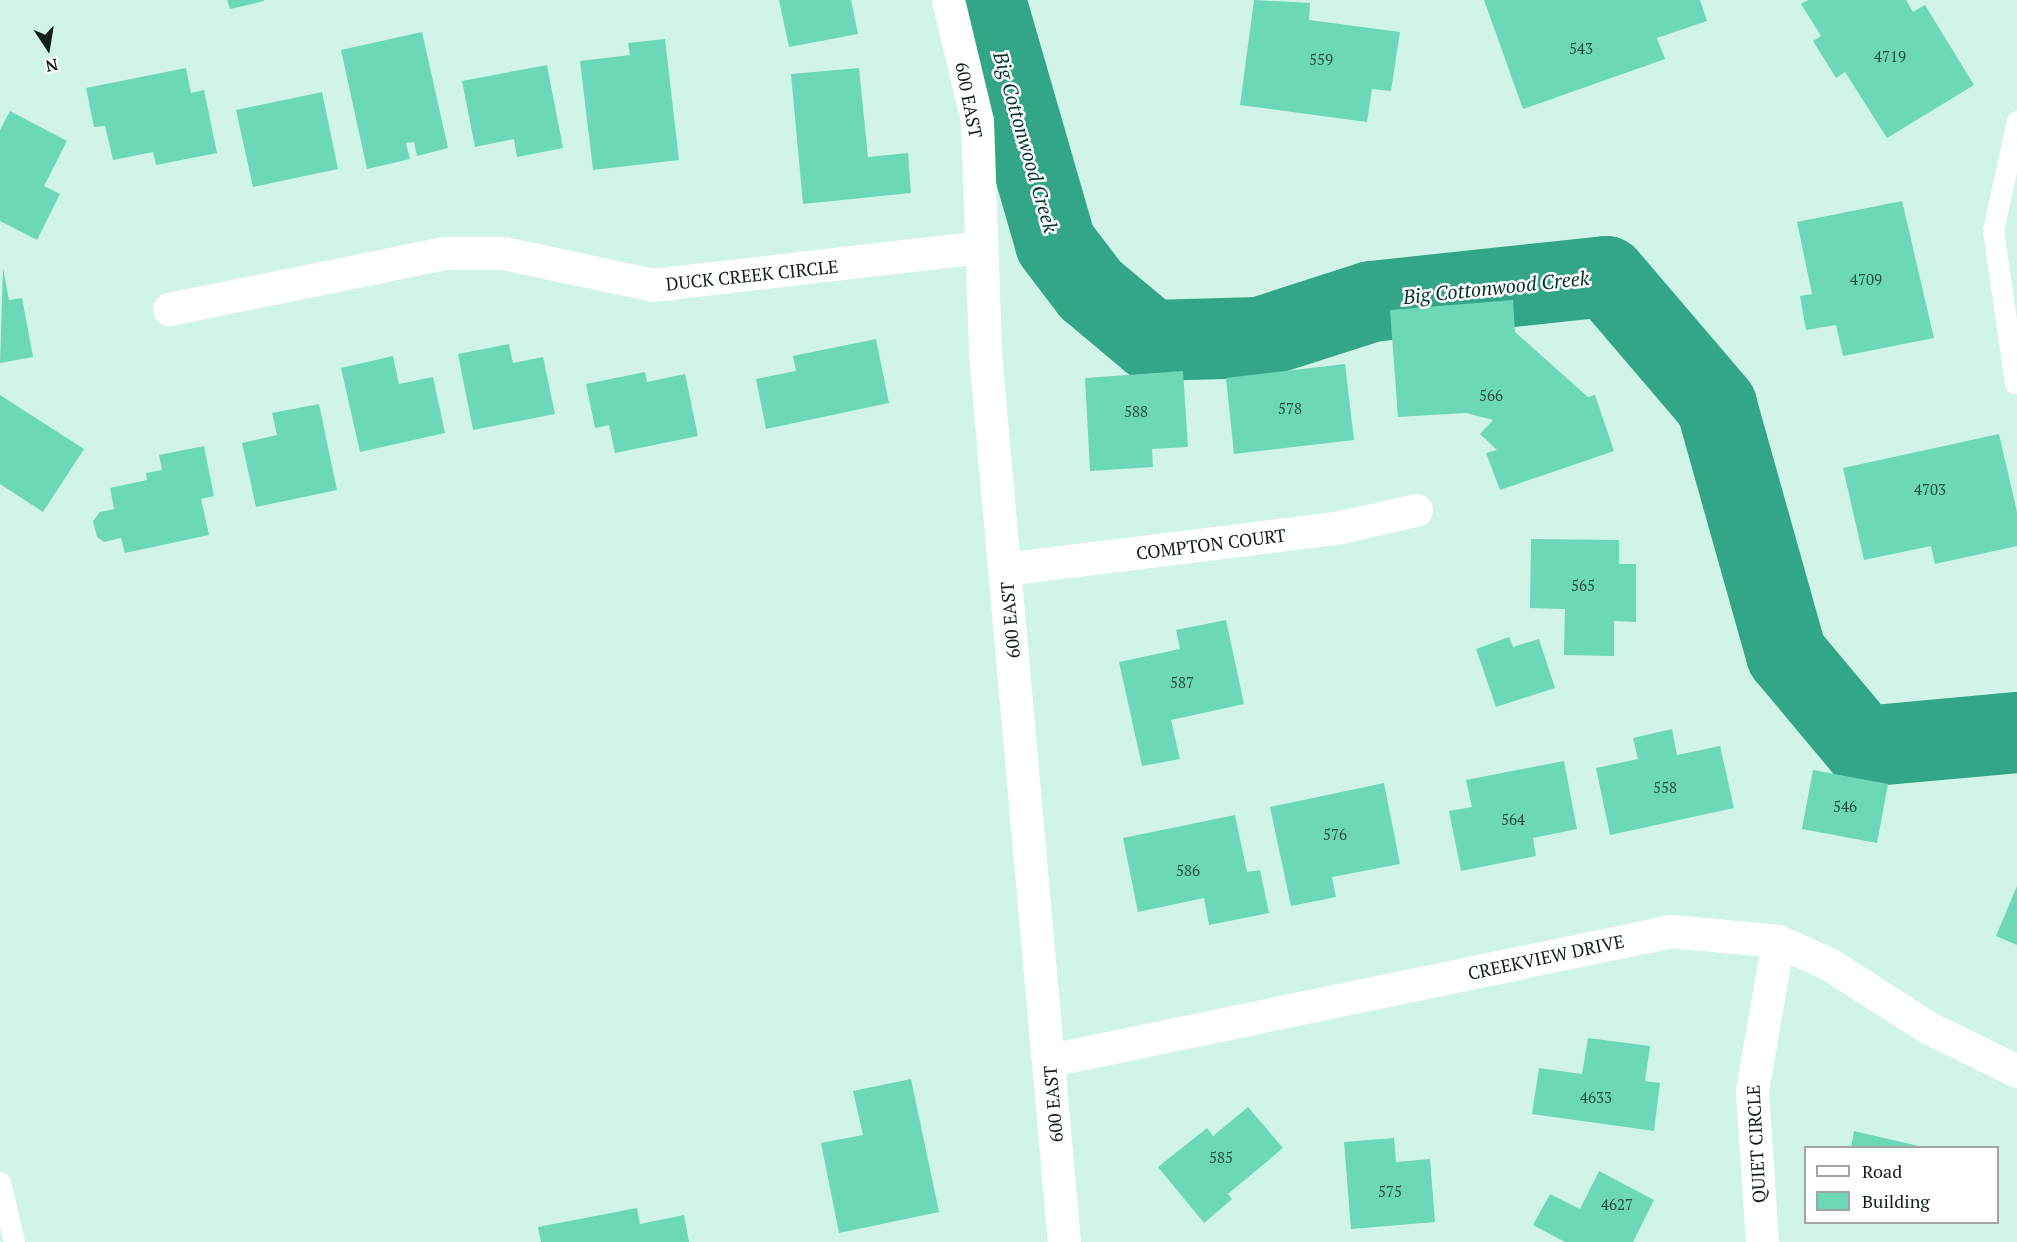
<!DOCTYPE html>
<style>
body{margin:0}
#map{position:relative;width:2017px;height:1242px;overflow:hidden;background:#d1f4e8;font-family:"PT Serif",serif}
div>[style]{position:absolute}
.river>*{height:81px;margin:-40.5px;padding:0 40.5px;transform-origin:40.5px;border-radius:40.5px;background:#34a688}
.building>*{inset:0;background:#6cd8b8}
.lane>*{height:21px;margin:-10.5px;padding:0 10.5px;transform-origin:10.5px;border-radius:10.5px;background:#fff}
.street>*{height:33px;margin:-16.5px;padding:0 16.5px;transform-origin:16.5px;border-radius:16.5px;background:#fff}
span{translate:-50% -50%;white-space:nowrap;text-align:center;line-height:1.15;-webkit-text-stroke:5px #fff;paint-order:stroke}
.number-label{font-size:15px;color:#284c42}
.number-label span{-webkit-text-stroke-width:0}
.street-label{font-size:18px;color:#111e1a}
.water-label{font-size:20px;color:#003428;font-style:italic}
.legend{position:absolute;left:1804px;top:1146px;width:195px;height:78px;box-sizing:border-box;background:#fff;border:2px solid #a0a5a3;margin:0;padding:8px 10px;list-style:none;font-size:18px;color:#111e1a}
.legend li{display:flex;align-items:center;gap:12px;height:30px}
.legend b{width:30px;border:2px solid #a0a5a3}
.north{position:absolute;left:18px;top:18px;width:60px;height:60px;-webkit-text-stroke:4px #fff;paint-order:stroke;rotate:168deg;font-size:16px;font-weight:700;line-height:24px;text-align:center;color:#111e1a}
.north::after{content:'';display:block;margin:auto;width:21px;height:27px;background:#111e1a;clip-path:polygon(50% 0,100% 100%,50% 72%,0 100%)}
</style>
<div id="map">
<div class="river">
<div style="left:985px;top:0;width:253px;rotate:73.9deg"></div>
<div style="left:1055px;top:243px;width:58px;rotate:52.7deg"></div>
<div style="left:1090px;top:289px;width:80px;rotate:39.9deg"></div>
<div style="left:1151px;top:340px;width:108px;rotate:-1.6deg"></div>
<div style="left:1259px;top:337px;width:118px;rotate:-17.8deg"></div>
<div style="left:1371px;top:301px;width:236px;rotate:-6.1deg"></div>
<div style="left:1606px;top:276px;width:170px;rotate:49.5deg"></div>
<div style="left:1716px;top:405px;width:259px;rotate:74.3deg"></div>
<div style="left:1786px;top:654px;width:120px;rotate:50.1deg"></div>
<div style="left:1863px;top:746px;width:155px;rotate:-5.2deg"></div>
</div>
<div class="building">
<div style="clip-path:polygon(227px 0,264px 0,264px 1px,230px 9px)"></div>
<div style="clip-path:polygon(779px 0,851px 0,858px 34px,789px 47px)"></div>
<div style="clip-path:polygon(1254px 0,1310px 3px,1309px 20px,1400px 32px,1391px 91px,1372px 89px,1367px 122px,1240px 105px)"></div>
<div style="clip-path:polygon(1484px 0,1700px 0,1707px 21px,1657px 38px,1665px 59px,1523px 109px)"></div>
<div style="clip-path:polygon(1808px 0,1906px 0,1913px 12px,1925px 5px,1974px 85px,1887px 138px,1845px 72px,1836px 78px,1813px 41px,1821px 36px,1801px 4px)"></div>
<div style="clip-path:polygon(422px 32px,448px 148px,417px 156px,414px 142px,406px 143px,410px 159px,367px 169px,341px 50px)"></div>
<div style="clip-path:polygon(665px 39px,679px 160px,593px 170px,580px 61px,630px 55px,628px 43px)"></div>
<div style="clip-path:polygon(547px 65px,563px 148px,517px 157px,514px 139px,475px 147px,462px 81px)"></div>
<div style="clip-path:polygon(186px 68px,191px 93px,204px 90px,217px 153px,156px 165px,153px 152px,113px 160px,105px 126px,94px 127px,86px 88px)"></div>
<div style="clip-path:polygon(859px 68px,868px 157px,908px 153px,911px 193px,803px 204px,791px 74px)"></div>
<div style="clip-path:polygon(322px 92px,338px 169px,253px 187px,236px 110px)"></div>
<div style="clip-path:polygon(10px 111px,67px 141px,44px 186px,60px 194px,37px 240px,0 221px,0 130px)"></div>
<div style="clip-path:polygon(1902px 201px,1934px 338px,1843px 356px,1836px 325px,1806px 330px,1800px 296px,1812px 294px,1797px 222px)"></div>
<div style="clip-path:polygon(3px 268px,9px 300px,22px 298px,33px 357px,0 363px)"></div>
<div style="clip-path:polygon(1513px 300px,1515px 332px,1588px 397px,1595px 395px,1614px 451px,1500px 490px,1486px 453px,1497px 450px,1480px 434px,1493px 420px,1466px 413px,1398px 417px,1390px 310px)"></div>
<div style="clip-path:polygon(876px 339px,889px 403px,766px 429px,756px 379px,796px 371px,793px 356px)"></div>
<div style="clip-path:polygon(509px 344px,513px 363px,543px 357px,555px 414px,473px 430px,458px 354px)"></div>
<div style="clip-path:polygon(393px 356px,399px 384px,433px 377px,445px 433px,360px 452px,341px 368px)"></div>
<div style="clip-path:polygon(1345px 364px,1354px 440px,1234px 454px,1226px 378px)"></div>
<div style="clip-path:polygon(1183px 371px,1188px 447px,1152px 449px,1153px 467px,1090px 471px,1085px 378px)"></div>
<div style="clip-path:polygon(645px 372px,647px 382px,685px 374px,698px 436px,615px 453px,609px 425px,595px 428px,586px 384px)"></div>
<div style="clip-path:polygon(0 395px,84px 449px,43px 512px,0 484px)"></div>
<div style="clip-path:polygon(319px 404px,337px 490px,256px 507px,242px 443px,277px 435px,272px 413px)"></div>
<div style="clip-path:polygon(1999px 434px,2017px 512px,2017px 546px,1935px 564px,1931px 546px,1864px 560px,1843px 468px)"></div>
<div style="clip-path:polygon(204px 446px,214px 496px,201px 499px,209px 535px,125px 553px,121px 538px,104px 542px,97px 537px,93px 521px,100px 512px,114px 509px,110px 488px,147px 480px,146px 473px,162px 470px,159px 455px)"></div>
<div style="clip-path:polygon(1531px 539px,1619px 540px,1619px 564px,1636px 564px,1636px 622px,1614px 621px,1614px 656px,1564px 655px,1565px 609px,1530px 608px)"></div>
<div style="clip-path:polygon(1226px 620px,1244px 704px,1171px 720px,1180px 759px,1142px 766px,1119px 662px,1180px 649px,1176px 630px)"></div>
<div style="clip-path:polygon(1509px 637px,1513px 647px,1539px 639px,1555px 688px,1496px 707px,1476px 649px)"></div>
<div style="clip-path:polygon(1672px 729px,1677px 755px,1720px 746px,1734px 808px,1610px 835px,1596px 768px,1638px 759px,1633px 738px)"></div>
<div style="clip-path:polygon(1564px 761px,1577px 829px,1533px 838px,1536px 856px,1461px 871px,1449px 811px,1472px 807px,1466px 780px)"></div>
<div style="clip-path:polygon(1813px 770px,1888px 784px,1877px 843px,1802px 829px)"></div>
<div style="clip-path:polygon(1384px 783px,1400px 864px,1332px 877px,1336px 897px,1291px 906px,1270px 807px)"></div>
<div style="clip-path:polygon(1235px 815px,1247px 872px,1260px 870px,1269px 913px,1209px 925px,1204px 898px,1138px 912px,1123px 838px)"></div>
<div style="clip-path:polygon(2017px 886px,2017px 945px,1996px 936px)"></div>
<div style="clip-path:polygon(1588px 1038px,1650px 1046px,1645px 1081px,1660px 1083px,1654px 1131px,1532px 1114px,1539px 1068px,1582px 1074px)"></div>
<div style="clip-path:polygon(911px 1079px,939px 1212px,839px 1233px,821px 1143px,863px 1135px,853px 1091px)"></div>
<div style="clip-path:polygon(1248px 1107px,1283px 1148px,1228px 1194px,1232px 1199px,1204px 1223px,1158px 1167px,1207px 1128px,1213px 1136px)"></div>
<div style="clip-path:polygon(1854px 1131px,1923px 1147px,1923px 1148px,1851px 1148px)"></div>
<div style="clip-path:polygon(1394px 1138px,1396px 1162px,1430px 1159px,1435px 1222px,1351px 1229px,1344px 1142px)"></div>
<div style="clip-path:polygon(1599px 1171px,1654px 1200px,1633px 1242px,1565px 1242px,1533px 1225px,1550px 1194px,1580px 1209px)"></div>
<div style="clip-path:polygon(637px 1208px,640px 1224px,684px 1215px,689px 1242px,541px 1242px,538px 1227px)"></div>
</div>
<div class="lane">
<div style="left:2015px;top:383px;width:155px;rotate:-98.2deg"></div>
<div style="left:1993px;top:230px;width:112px;rotate:-77.6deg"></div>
<div style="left:0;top:1182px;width:62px;rotate:76.9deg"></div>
</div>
<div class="street">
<div style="left:948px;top:0;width:124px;rotate:76.5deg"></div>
<div style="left:977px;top:121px;width:233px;rotate:88deg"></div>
<div style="left:985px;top:354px;width:892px;rotate:84.92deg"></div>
<div style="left:169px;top:309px;width:281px;rotate:-11.5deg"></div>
<div style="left:444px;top:253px;width:60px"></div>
<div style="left:504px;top:253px;width:152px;rotate:12.1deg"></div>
<div style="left:653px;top:285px;width:331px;rotate:-6.6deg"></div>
<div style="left:1005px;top:569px;width:334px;rotate:-7.1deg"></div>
<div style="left:1336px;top:528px;width:82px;rotate:-12.7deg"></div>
<div style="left:1050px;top:1060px;width:635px;rotate:-11.72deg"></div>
<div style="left:1672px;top:931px;width:106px;rotate:5.4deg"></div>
<div style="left:1778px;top:941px;width:56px;rotate:24.3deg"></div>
<div style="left:1829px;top:964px;width:117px;rotate:32.7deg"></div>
<div style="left:1927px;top:1027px;width:100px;rotate:26.1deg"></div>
<div style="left:1762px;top:1242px;width:152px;rotate:-93.8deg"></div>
<div style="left:1752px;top:1090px;width:151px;rotate:-80.1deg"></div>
</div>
<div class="number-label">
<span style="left:1581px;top:49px">543</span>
<span style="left:1890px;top:57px">4719</span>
<span style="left:1321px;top:60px">559</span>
<span style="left:1866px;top:280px">4709</span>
<span style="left:1491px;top:396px">566</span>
<span style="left:1290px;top:409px">578</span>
<span style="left:1136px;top:412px">588</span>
<span style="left:1930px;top:490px">4703</span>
<span style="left:1583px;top:586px">565</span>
<span style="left:1182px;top:683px">587</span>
<span style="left:1665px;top:788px">558</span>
<span style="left:1845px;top:807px">546</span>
<span style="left:1513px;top:820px">564</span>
<span style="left:1335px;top:835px">576</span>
<span style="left:1188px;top:871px">586</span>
<span style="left:1596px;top:1098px">4633</span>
<span style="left:1221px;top:1158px">585</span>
<span style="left:1390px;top:1192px">575</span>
<span style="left:1617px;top:1205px">4627</span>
</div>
<div class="street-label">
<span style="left:969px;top:100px;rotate:79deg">600 EAST</span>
<span style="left:752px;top:275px;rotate:-6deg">DUCK CREEK CIRCLE</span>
<span style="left:1211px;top:544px;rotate:-7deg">COMPTON COURT</span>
<span style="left:1010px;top:620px;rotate:-95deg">600 EAST</span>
<span style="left:1546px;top:957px;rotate:-12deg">CREEKVIEW DRIVE</span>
<span style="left:1053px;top:1104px;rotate:-95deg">600 EAST</span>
<span style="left:1756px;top:1144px;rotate:-93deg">QUIET CIRCLE</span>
</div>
<div class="water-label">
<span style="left:1026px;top:142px;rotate:74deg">Big Cottonwood Creek</span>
<span style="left:1496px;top:287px;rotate:-6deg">Big Cottonwood Creek</span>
</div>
<ul class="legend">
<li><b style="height:8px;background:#fff"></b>Road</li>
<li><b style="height:16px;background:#6cd8b8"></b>Building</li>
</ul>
<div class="north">N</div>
</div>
